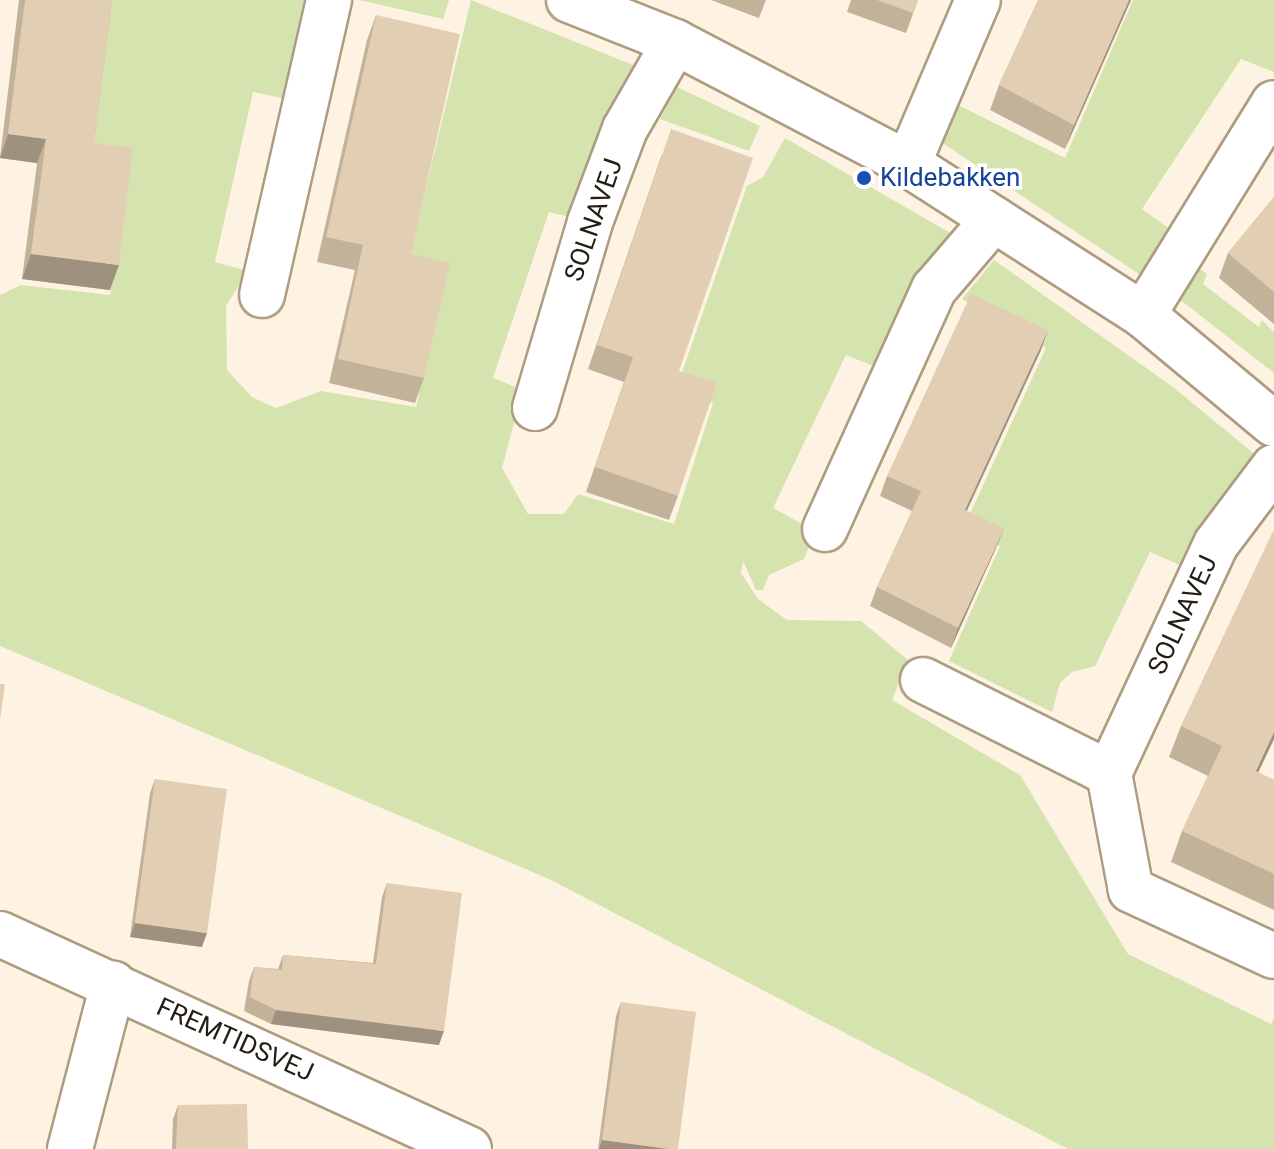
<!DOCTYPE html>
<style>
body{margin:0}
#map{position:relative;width:1274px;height:1149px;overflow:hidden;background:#fef3e2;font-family:Roboto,sans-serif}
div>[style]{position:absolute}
.green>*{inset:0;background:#d5e4af}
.roads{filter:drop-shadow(2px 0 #ae9c81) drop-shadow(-2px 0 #ae9c81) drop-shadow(0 2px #ae9c81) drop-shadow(0 -2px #ae9c81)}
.minor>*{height:44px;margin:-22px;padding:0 22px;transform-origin:22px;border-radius:22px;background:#fff}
.wall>*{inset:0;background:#c2b29a}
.shaded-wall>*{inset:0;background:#9e917d}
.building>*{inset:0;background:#e2cfb3}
.dots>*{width:22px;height:22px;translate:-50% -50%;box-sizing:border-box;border:4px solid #fff;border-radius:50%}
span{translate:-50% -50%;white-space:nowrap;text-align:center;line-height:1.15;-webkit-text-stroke:7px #fff;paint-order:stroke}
.transit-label{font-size:26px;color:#164399}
.left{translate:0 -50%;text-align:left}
.street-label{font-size:26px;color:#241d13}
</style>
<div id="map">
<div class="green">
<div style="clip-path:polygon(111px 0,310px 0,282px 98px,253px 92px,215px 262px,248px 271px,226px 306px,227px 370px,252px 397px,276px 408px,321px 391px,416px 407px,443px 283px,405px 275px,471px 0,643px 69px,582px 220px,549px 212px,493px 378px,523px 390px,502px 468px,528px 514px,564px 514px,578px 494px,674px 524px,713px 403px,675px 392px,747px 186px,763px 177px,785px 138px,954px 235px,883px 370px,846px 355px,773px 508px,815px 531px,804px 559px,769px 575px,763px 590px,756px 590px,743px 561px,741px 573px,758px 599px,787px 620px,861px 621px,908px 660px,892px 700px,1020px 775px,1128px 954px,1271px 1024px,1274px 1018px,1274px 1149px,1068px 1149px,549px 879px,0 646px,0 295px,21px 285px,110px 295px,129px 166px,92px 162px)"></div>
<div style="clip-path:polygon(359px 0,449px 0,443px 19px)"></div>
<div style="clip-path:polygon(1133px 0,1274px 0,1274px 72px,1241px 59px,1142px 209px,1174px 232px,1142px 276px,941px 142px,952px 102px,1065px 158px)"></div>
<div style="clip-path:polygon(677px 87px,760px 126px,749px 151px,660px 119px)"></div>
<div style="clip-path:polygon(994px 260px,1173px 387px,1259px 458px,1184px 567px,1150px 552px,1095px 666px,1072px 672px,1060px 683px,1052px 712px,949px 661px,1000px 546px,964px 527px,1046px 348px,962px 299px)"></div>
<div style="clip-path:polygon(1191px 262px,1207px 274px,1203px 284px,1259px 327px,1262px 320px,1274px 332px,1274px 373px,1174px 295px)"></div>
</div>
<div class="roads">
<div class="minor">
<div style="left:569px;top:0;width:114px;rotate:21.6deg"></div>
<div style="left:675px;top:42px;width:263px;rotate:27.6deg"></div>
<div style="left:908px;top:164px;width:279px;rotate:32.7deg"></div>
<div style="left:1143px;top:315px;width:170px;rotate:39.8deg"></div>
<div style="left:908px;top:164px;width:178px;rotate:-66.9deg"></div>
<div style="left:262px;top:295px;width:303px;rotate:-77.2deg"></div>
<div style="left:1143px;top:315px;width:249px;rotate:-58.3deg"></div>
<div style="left:535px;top:408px;width:194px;rotate:-73.5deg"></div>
<div style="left:590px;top:222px;width:99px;rotate:-69.4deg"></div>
<div style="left:625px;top:129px;width:100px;rotate:-60.1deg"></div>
<div style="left:1274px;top:467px;width:96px;rotate:127deg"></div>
<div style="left:1216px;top:544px;width:253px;rotate:115deg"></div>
<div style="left:1109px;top:773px;width:119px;rotate:79.4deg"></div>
<div style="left:1131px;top:890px;width:157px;rotate:24.8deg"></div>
<div style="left:825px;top:529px;width:264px;rotate:-65.6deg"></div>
<div style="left:934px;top:289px;width:92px;rotate:-49.4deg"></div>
<div style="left:923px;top:680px;width:208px;rotate:26.6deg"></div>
<div style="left:0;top:934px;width:516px;rotate:24.63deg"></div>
<div style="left:70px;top:1149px;width:171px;rotate:-75.4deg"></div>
</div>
</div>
<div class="wall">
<div style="clip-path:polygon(19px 0,112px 0,94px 143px,110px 290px,22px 279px,37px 163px,0 158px)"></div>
<div style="clip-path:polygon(711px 0,766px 0,759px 18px)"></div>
<div style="clip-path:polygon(851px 0,918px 0,906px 33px,847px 12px)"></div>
<div style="clip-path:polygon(1038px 0,1131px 0,1065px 149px,990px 110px,999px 85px)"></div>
<div style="clip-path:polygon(376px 15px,411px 254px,424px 378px,415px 403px,329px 383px,355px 270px,317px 262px,367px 40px)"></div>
<div style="clip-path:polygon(662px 154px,679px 371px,678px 496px,669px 520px,586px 492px,624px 382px,588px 369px)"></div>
<div style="clip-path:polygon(1274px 197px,1274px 324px,1219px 278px,1228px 253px)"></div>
<div style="clip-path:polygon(1041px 350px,966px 511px,1004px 529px,996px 548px,951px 648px,870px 606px,877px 587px,912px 511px,880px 496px,887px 476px)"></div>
<div style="clip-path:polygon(1274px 531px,1274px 739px,1258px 773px,1274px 780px,1274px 910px,1171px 862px,1182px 831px,1208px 776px,1169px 757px,1181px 726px)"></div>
<div style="clip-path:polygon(155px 779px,202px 947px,130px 937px,150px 793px)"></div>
<div style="clip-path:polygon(387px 883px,439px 1045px,271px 1024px,244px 1011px,249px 981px,254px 967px,278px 969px,283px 955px,373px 963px,382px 897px)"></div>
<div style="clip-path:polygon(621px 1002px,678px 1149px,598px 1149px,616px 1016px)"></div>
<div style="clip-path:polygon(178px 1105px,248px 1149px,172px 1149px,173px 1119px)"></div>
</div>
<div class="shaded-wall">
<div style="clip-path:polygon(1129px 0,1131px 0,1065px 149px,1074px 125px)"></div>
<div style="clip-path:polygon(8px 134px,46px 139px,37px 163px,0 158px)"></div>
<div style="clip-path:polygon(31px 254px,119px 265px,110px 290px,22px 279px)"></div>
<div style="clip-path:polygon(1048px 330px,1041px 350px,958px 530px,965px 510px)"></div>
<div style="clip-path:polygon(1004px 529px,996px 548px,951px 648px,958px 628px)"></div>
<div style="clip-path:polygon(1274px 732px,1274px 739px,1244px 802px,1256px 771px)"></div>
<div style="clip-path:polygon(135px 923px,207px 933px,202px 947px,130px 937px)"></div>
<div style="clip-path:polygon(276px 1010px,444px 1031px,439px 1045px,271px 1024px)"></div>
<div style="clip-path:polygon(602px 1140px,669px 1149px,599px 1149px)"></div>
</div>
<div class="building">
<div style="clip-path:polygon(25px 0,112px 0,94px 143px,133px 148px,119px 265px,31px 254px,46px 139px,8px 134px)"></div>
<div style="clip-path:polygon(877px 0,918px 0,913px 13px)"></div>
<div style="clip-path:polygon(1038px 0,1129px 0,1074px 125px,999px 85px)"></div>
<div style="clip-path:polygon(376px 15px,460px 34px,411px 254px,450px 263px,424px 378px,338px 359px,363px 245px,326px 237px)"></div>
<div style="clip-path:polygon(671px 129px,753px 158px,679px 371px,717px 383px,678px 496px,595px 467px,633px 357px,597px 345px)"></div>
<div style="clip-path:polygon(1274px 197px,1274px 292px,1228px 253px)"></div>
<div style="clip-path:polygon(971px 294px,1048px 330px,965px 510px,1004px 529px,958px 628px,877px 587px,921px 491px,887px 476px)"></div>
<div style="clip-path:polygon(1273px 531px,1274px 531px,1274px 732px,1256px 771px,1274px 780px,1274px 874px,1182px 831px,1222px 746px,1181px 726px)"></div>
<div style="clip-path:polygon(0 684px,5px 684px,0 721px)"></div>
<div style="clip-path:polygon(155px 779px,227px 789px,207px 933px,135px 923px)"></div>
<div style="clip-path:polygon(387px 883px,462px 893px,444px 1031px,276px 1010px,250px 997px,254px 967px,282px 970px,283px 955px,376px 964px)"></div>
<div style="clip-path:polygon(621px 1002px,696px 1012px,678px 1149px,669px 1149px,602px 1140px)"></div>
<div style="clip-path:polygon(247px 1104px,248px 1149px,176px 1149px,178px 1105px)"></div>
</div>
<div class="dots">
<div style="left:864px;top:178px;background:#1a4fb4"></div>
</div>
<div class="transit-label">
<span class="left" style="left:880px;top:178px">Kildebakken</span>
</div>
<div class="street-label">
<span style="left:594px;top:220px;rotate:-71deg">SOLNAVEJ</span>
<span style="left:1183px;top:615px;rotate:-65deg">SOLNAVEJ</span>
<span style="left:235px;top:1040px;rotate:24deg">FREMTIDSVEJ</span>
</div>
</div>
